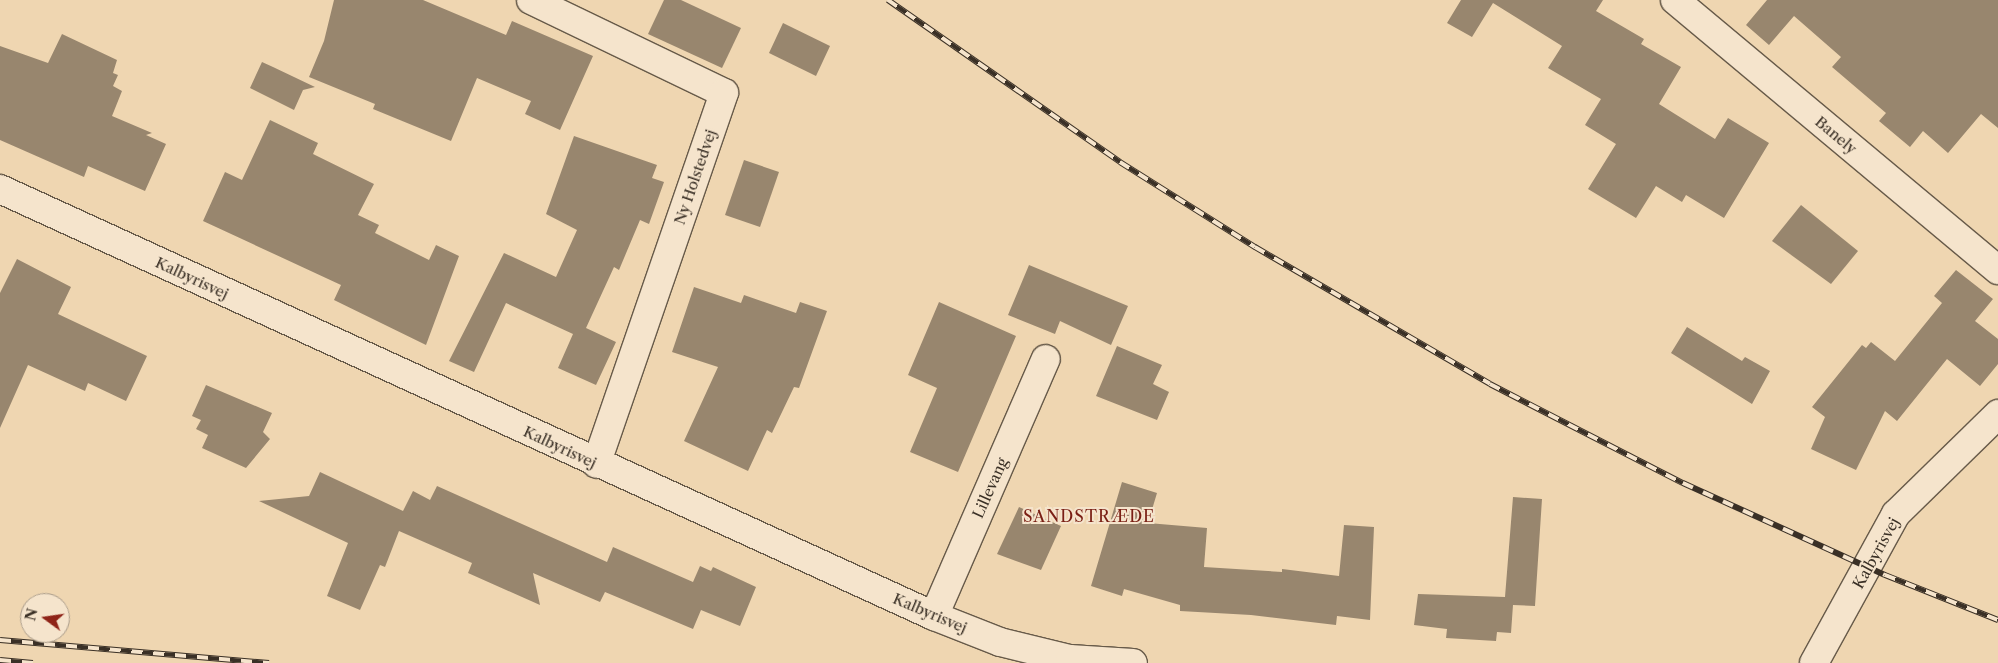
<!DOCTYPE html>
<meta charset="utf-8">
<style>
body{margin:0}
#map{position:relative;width:1998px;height:663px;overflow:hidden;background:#efd6b1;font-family:"Libre Caslon Text",serif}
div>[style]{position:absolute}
.building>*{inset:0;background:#98866e}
.roads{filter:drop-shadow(1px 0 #675a49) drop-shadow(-1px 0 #675a49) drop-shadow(0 1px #675a49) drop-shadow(0 -1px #675a49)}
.minor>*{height:28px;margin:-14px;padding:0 14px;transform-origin:14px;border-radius:14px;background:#f5e4cc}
.rail>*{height:5.5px;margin-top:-2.75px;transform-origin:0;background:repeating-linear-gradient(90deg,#f5e4cc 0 11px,#3a3026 0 22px);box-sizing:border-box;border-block:1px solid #3a3026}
span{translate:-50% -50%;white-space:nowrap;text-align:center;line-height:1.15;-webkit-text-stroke:4px #f5e4cc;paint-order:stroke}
.street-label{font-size:15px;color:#3a3026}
.neighbourhood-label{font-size:16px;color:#7a1f14;letter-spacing:1px}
.north{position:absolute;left:20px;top:593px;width:50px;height:50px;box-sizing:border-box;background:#f5e4cc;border:1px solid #aa9c8a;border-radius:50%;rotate:284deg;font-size:14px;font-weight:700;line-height:20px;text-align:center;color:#3a3026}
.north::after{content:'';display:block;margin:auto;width:18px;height:22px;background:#8f2418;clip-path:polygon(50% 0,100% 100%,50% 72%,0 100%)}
</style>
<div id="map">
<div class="building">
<div style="clip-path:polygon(334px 0,423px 0,506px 35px,512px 21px,593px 56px,560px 130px,525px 114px,531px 101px,477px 78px,451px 141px,373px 109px,375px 104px,309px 77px,324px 41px)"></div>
<div style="clip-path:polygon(664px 0,681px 0,741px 28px,722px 68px,648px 34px)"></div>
<div style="clip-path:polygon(1461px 0,1603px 0,1596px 11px,1644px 39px,1641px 44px,1681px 67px,1659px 104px,1715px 139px,1728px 118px,1769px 143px,1724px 218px,1686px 195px,1682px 202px,1656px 186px,1636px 218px,1588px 189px,1616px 144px,1585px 125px,1601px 99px,1548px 68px,1562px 46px,1493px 3px,1472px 37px,1447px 23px)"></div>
<div style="clip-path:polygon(1767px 0,1998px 0,1998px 128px,1981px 114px,1948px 153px,1923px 131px,1910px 147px,1879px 121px,1886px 113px,1832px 67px,1841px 57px,1794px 16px,1769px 45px,1746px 25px)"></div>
<div style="clip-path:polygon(783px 23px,830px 46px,816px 76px,769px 53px)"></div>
<div style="clip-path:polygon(62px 34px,117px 60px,113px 73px,118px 75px,113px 86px,122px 91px,112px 116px,152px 133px,146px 135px,166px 144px,145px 191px,88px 166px,84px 177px,0 140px,0 46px,48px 63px)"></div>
<div style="clip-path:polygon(262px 62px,273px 67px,315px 87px,303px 90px,294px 110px,250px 88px)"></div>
<div style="clip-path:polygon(270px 120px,318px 143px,313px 154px,374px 184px,358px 215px,379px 225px,375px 233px,429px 260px,436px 245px,459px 256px,426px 345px,334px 300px,341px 285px,203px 221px,225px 172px,242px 180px)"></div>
<div style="clip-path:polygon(574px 136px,657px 165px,652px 178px,664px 182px,649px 224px,640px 220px,619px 270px,614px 267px,586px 328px,616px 342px,596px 385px,558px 368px,573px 334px,506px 303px,474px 372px,449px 361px,504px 253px,556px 277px,577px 230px,546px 214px)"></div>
<div style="clip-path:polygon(744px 160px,779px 172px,760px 227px,725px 215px)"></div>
<div style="clip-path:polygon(1801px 205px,1858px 251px,1831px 284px,1772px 241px)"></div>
<div style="clip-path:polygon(17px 259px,71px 287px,58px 314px,147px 356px,126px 401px,88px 383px,85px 391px,28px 365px,0 428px,0 293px)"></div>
<div style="clip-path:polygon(1029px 265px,1128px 306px,1111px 345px,1060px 321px,1055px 334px,1008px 315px)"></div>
<div style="clip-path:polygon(1956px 270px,1993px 299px,1975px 321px,1998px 339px,1998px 364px,1980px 386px,1947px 359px,1897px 421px,1885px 411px,1856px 470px,1811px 449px,1825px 417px,1812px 407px,1862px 345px,1866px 348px,1871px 342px,1895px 361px,1942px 303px,1934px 296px)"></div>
<div style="clip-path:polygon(694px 287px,741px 303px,744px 295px,796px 313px,800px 302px,827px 311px,799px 388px,794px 387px,772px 433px,767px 430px,748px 471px,684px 441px,718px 367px,672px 352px)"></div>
<div style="clip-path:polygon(939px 302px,1016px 336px,958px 472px,910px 452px,937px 388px,908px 375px)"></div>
<div style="clip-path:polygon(1687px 327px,1742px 361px,1745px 357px,1770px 371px,1752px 404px,1671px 353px)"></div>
<div style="clip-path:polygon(1117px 346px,1162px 365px,1153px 384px,1169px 392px,1157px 420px,1096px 396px)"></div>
<div style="clip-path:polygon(206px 385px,272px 413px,263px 432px,270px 439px,246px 468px,202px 448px,208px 435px,196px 429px,201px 420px,192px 416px)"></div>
<div style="clip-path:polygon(320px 472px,403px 511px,413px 491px,430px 500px,437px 486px,607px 562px,613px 547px,693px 582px,700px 566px,711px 571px,713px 567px,756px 587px,740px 626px,701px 610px,693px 629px,605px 592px,600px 602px,533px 573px,540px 605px,468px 573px,472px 563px,399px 531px,385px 567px,380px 565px,360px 610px,327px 596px,348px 543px,259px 501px,309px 496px)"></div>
<div style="clip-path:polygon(1122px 482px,1157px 493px,1148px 523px,1207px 528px,1204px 567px,1282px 572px,1282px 569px,1339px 576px,1344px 525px,1374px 527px,1370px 620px,1337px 616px,1336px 625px,1251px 615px,1180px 611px,1180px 605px,1124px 589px,1122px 596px,1091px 586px)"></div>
<div style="clip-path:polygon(1513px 497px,1542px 499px,1535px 606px,1513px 605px,1511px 633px,1497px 632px,1496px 641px,1446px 638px,1447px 629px,1414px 625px,1418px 594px,1505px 597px)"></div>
<div style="clip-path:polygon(1019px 507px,1061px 526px,1041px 570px,997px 554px)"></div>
</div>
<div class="roads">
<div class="minor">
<div style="left:531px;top:0;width:214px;rotate:25.7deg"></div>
<div style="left:724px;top:93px;width:392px;rotate:109deg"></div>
<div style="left:1675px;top:0;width:421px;rotate:39.9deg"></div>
<div style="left:0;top:189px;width:1027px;rotate:24.57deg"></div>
<div style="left:934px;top:616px;width:71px;rotate:21.5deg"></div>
<div style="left:1000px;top:642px;width:72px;rotate:13.7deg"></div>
<div style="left:1070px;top:659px;width:63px;rotate:3.6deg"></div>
<div style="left:934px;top:616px;width:280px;rotate:-66.5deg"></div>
<div style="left:1814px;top:663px;width:170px;rotate:-61.2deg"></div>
<div style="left:1896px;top:514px;width:143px;rotate:-44.4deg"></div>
</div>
</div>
<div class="rail">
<div style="left:888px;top:0;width:283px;rotate:34.9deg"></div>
<div style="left:1120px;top:162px;width:160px;rotate:32.2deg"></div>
<div style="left:1255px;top:247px;width:272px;rotate:30.2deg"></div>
<div style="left:1490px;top:384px;width:217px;rotate:27.2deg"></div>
<div style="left:1683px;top:483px;width:222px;rotate:24.5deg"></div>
<div style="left:1885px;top:575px;width:122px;rotate:21.7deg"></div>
<div style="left:0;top:640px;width:270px;rotate:4.9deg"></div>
<div style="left:0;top:660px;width:33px;rotate:5deg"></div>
</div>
<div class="street-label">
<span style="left:1836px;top:135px;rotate:40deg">Banely</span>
<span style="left:695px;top:177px;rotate:-71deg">Ny Holstedvej</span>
<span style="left:192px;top:278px;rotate:25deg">Kalbyrisvej</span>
<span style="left:560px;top:447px;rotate:25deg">Kalbyrisvej</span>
<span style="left:990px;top:488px;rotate:-66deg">Lillevang</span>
<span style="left:1876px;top:553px;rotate:-61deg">Kalbyrisvej</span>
<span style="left:930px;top:613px;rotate:23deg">Kalbyrisvej</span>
</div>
<div class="neighbourhood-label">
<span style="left:1089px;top:516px">SANDSTRÆDE</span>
</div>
<div class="north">N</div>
</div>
